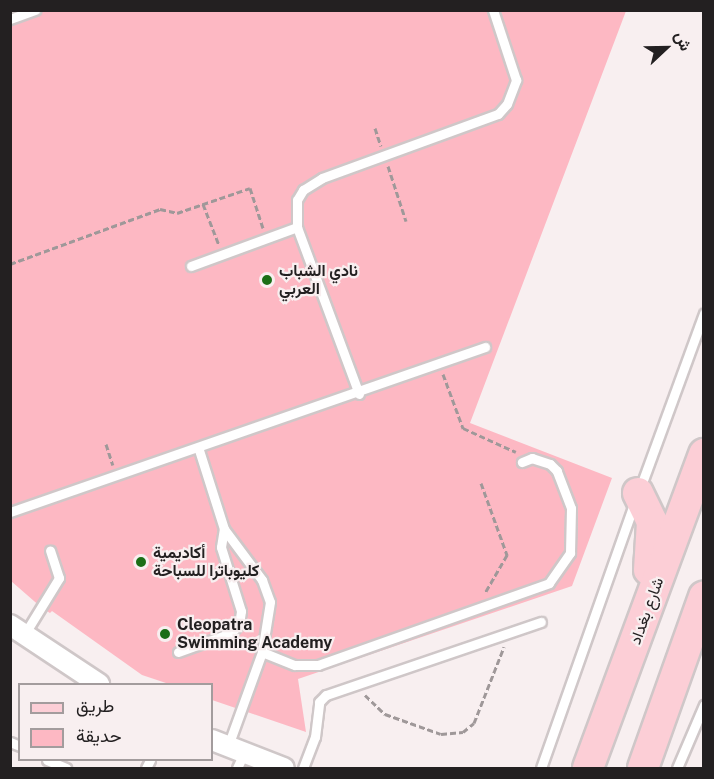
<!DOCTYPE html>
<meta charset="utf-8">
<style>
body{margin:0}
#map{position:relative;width:714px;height:779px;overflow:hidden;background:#f8eff0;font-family:"Public Sans",Vazirmatn,sans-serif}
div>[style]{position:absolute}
.green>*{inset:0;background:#fdb8c3}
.path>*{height:3px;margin-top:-1.5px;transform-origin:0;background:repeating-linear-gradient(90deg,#9f9899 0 6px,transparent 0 9px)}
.roads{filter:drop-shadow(2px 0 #cfc7c8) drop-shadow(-2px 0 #cfc7c8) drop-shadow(0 2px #cfc7c8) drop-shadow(0 -2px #cfc7c8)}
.lane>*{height:9px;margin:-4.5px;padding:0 4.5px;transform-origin:4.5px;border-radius:4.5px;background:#fff}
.street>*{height:20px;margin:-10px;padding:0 10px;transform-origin:10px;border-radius:10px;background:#fff}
.primary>*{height:30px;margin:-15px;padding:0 15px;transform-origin:15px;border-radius:15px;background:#fcced6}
.dots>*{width:16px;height:16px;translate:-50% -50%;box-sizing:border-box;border:3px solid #f8eff0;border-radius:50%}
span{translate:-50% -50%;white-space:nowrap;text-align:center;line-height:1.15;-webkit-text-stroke:4.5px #f8eff0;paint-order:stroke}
.poi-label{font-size:16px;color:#232021;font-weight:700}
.left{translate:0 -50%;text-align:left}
.street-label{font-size:16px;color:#232021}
.frame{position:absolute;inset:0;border:12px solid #232021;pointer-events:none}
.legend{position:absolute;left:18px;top:683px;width:195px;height:78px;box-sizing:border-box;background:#f8eff0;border:2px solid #a39c9d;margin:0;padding:8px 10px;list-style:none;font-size:18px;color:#232021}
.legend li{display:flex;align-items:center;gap:12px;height:30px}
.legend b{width:30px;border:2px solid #a39c9d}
.north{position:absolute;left:636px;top:18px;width:60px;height:60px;-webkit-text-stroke:4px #f8eff0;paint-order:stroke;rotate:68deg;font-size:16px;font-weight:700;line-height:24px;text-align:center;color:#232021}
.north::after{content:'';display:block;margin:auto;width:21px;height:27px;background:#232021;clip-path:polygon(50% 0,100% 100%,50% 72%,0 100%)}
</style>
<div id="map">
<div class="green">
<div style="clip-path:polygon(11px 11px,626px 11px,470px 423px,612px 478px,572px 586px,298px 679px,306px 732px,212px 700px,212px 684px,169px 684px,142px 675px,52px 611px,50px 613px,42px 608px,11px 581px)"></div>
</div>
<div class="path">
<div style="left:375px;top:128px;width:19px;rotate:72deg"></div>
<div style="left:388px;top:166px;width:58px;rotate:71.9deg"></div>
<div style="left:203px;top:204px;width:44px;rotate:68.7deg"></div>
<div style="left:10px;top:264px;width:160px;rotate:-20.1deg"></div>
<div style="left:160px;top:209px;width:17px;rotate:13deg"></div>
<div style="left:177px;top:213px;width:77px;rotate:-18.9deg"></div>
<div style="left:250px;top:188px;width:42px;rotate:72deg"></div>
<div style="left:443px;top:374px;width:58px;rotate:69.7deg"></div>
<div style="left:463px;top:428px;width:58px;rotate:24.4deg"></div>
<div style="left:106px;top:444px;width:22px;rotate:72deg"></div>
<div style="left:481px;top:483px;width:77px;rotate:70.1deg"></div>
<div style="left:507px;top:555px;width:44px;rotate:120.1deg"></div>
<div style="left:365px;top:695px;width:28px;rotate:44deg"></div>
<div style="left:385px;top:714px;width:59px;rotate:19.7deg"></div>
<div style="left:441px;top:734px;width:22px;rotate:-5deg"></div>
<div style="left:463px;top:732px;width:14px;rotate:-39deg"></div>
<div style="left:474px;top:723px;width:82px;rotate:-68.5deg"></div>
</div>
<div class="roads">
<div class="lane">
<div style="left:10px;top:19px;width:27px;rotate:-20deg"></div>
<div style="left:191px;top:266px;width:113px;rotate:-20.2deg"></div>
<div style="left:359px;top:394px;width:178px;rotate:-110.4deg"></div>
<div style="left:297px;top:227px;width:27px;rotate:-90deg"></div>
<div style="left:297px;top:200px;width:12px;rotate:-59deg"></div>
<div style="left:303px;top:190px;width:22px;rotate:-32deg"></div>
<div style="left:322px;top:178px;width:187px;rotate:-20deg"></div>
<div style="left:498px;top:114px;width:13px;rotate:-48deg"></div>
<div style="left:507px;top:104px;width:26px;rotate:-69deg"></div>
<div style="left:516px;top:80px;width:74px;rotate:-108.2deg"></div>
<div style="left:199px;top:450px;width:83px;rotate:72.4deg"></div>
<div style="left:224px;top:529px;width:64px;rotate:53.3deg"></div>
<div style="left:262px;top:580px;width:23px;rotate:70deg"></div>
<div style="left:270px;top:602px;width:51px;rotate:99.1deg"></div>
<div style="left:262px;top:652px;width:100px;rotate:109.9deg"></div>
<div style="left:639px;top:491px;width:189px;rotate:-69.9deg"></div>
<div style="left:10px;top:512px;width:503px;rotate:-19.16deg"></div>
<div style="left:24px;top:635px;width:67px;rotate:-58.4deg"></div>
<div style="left:59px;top:578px;width:29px;rotate:-108deg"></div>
<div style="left:178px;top:652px;width:56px;rotate:-19.7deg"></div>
<div style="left:231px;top:633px;width:12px;rotate:-48deg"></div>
<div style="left:239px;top:624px;width:13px;rotate:-81deg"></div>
<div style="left:241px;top:611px;width:67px;rotate:-107.4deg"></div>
<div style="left:221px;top:547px;width:18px;rotate:-81deg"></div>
<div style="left:262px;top:652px;width:35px;rotate:22deg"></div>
<div style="left:295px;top:665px;width:23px"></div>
<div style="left:318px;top:665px;width:245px;rotate:-19.5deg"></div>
<div style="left:549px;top:583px;width:37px;rotate:-55deg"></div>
<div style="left:570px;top:553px;width:45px;rotate:-88.7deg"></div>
<div style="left:571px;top:508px;width:40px;rotate:-111deg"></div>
<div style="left:557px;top:471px;width:10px;rotate:-135deg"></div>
<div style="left:550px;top:464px;width:19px;rotate:-162deg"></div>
<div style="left:532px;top:458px;width:11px;rotate:158deg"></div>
<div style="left:10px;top:742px;width:11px;rotate:22deg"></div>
<div style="left:47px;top:760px;width:21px;rotate:23deg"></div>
<div style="left:146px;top:768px;width:9px;rotate:-63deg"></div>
<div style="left:237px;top:768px;width:17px;rotate:-65deg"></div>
<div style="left:303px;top:768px;width:33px;rotate:-69deg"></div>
<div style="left:315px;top:737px;width:35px;rotate:-83deg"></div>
<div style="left:319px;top:702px;width:10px;rotate:-45deg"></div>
<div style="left:326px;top:695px;width:227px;rotate:-18.8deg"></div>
<div style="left:541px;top:768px;width:280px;rotate:-70.6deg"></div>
<div style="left:677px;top:768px;width:69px;rotate:-66.8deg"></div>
</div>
<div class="street">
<div style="left:10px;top:625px;width:107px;rotate:33.5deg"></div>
<div style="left:212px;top:740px;width:77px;rotate:21.3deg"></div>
</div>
<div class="primary">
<div style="left:638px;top:493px;width:32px;rotate:64deg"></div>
<div style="left:652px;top:522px;width:48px;rotate:93.6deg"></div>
<div style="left:588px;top:768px;width:335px;rotate:-69.7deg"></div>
<div style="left:643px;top:768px;width:182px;rotate:-70.4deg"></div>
</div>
</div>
<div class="dots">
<div style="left:267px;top:280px;background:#1b6e17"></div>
<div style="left:141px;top:562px;background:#1b6e17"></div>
<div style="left:165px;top:634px;background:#1b6e17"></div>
</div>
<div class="poi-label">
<span class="left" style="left:279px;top:280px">نادي الشباب<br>العربي</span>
<span class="left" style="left:153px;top:562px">أكاديمية<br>كليوباترا للسباحة</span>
<span class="left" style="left:177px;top:634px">Cleopatra<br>Swimming Academy</span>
</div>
<div class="street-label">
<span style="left:647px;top:611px;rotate:-70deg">شارع بغداد</span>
</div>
<div class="frame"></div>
<ul class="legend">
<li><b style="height:8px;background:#fcced6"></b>طريق</li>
<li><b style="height:16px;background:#fdb8c3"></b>حديقة</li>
</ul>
<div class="north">ش</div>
</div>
